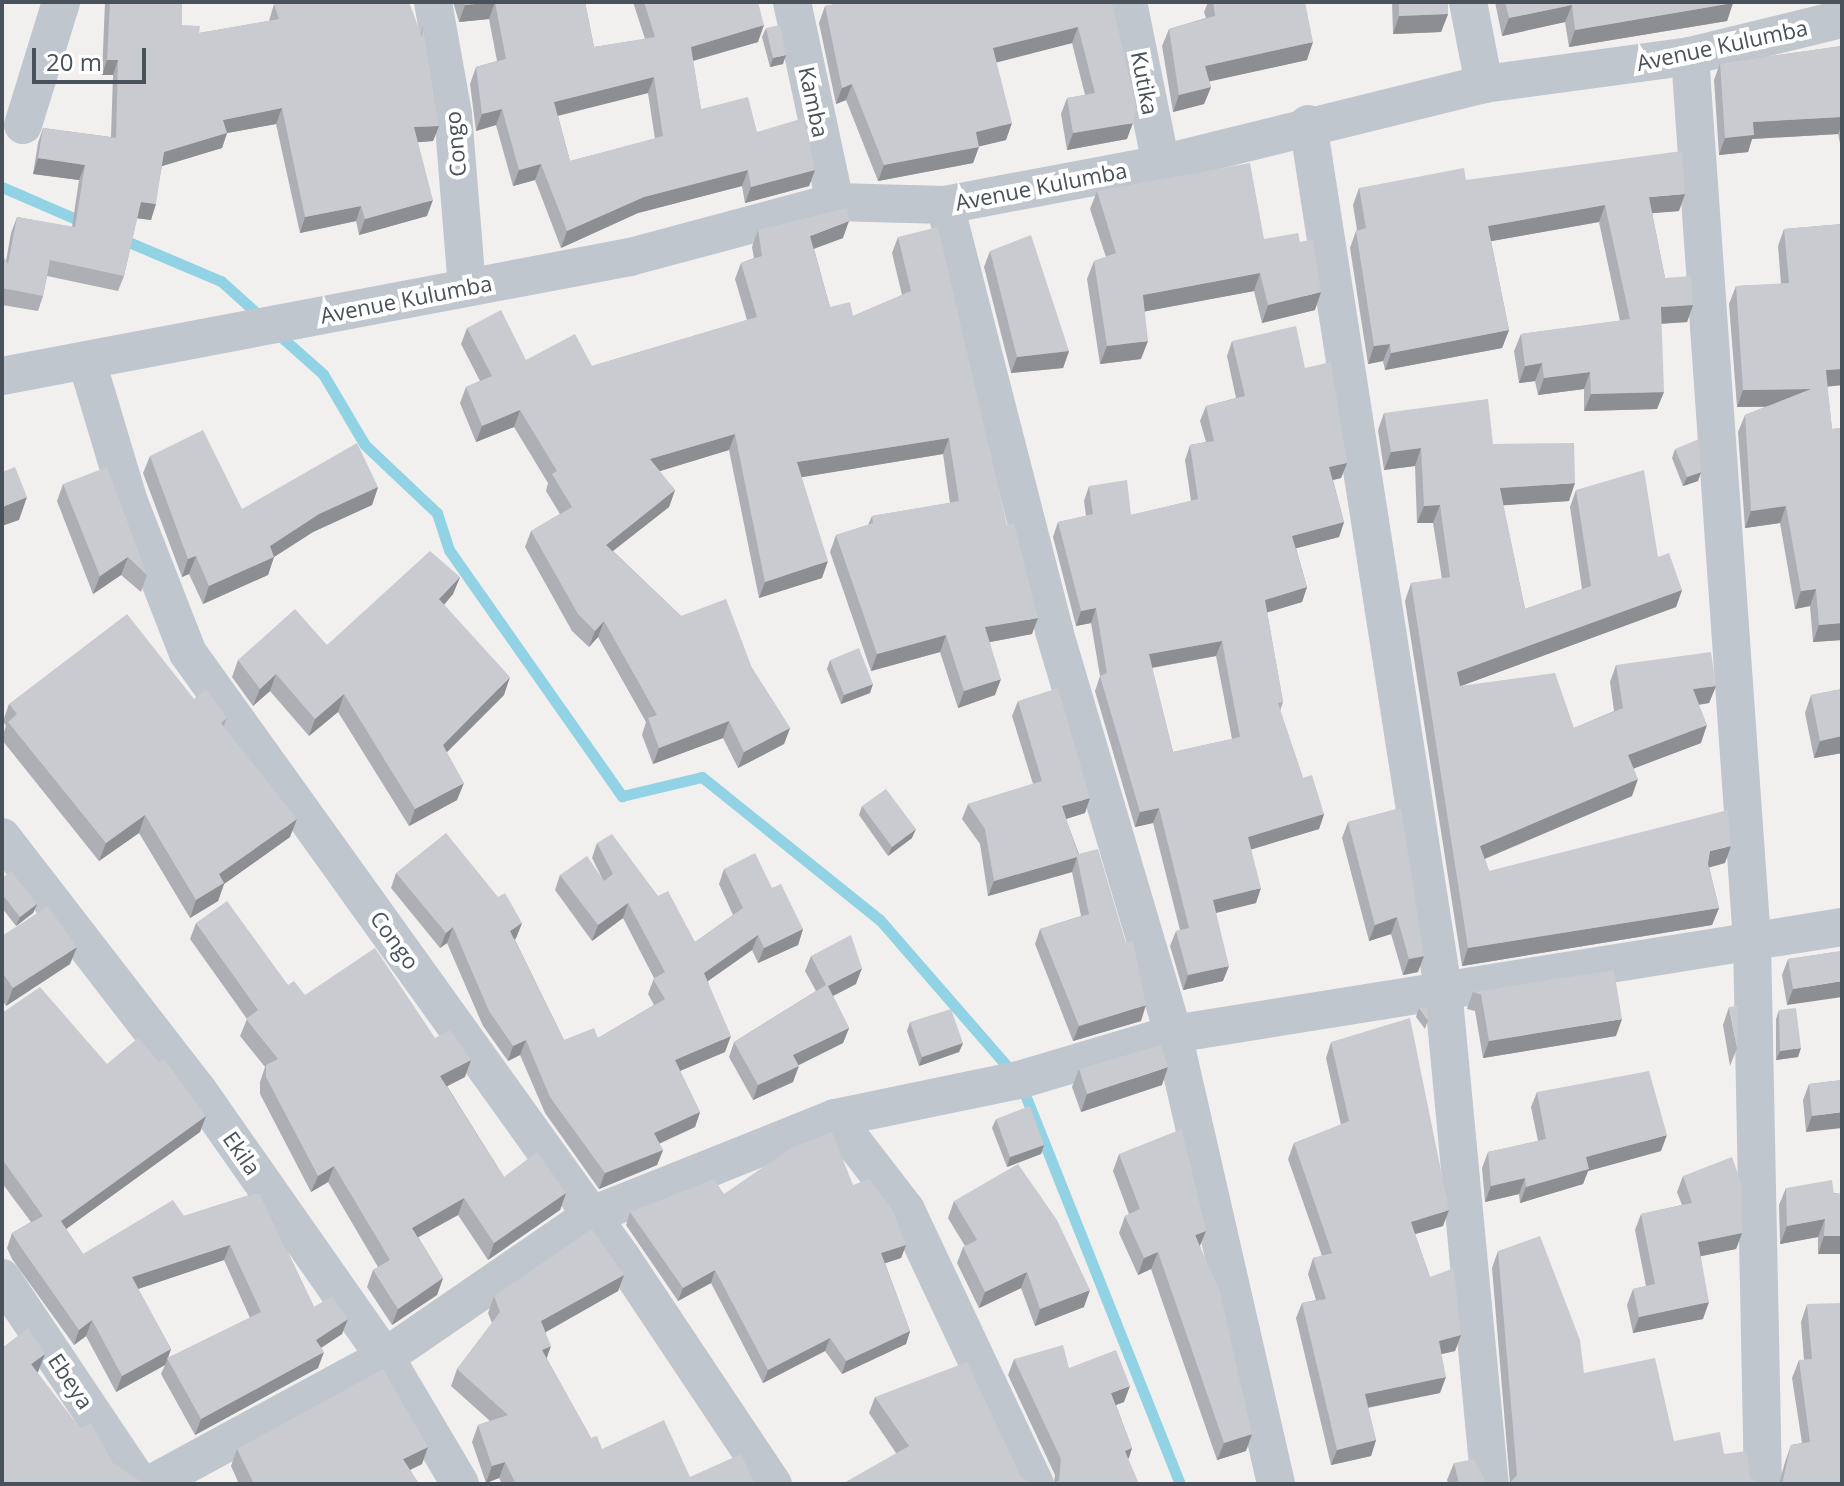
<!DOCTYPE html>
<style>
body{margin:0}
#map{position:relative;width:1844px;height:1486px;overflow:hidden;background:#f2efef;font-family:"Open Sans",sans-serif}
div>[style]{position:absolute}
.stream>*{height:11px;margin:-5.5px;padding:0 5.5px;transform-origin:5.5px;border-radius:5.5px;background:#92d2e5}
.street>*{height:38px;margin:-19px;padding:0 19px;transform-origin:19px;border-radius:19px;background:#bfc6cd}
.wall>*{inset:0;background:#aeafb4}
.shaded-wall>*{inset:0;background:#8d8e92}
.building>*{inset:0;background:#cacbd1}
span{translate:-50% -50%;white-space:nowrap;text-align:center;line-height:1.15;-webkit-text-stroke:8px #fff;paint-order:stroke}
.street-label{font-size:22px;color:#49525b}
.frame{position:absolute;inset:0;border:4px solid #49525b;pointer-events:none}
.scale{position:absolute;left:32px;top:48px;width:114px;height:36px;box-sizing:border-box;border:4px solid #49525b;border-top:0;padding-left:10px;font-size:24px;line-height:28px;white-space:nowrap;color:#49525b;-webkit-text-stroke:6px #fff;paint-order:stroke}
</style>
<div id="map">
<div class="stream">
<div style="left:2px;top:187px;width:90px;rotate:23.4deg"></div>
<div style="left:119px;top:238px;width:111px;rotate:22.9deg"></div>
<div style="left:221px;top:281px;width:57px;rotate:42.1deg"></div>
<div style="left:278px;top:334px;width:60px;rotate:41.6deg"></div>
<div style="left:323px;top:374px;width:82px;rotate:59.4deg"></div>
<div style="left:365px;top:445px;width:99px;rotate:43.4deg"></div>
<div style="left:437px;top:513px;width:39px;rotate:72deg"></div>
<div style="left:449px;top:550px;width:301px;rotate:54.9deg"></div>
<div style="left:622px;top:796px;width:82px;rotate:-13.4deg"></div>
<div style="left:702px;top:777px;width:228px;rotate:38.8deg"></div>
<div style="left:880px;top:920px;width:203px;rotate:49deg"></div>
<div style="left:1022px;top:1087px;width:427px;rotate:68.3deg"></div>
</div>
<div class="street">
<div style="left:433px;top:2px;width:114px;rotate:79.9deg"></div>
<div style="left:453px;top:114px;width:174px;rotate:85.4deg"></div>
<div style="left:792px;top:2px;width:205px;rotate:77.9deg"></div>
<div style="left:1128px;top:2px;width:165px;rotate:78.5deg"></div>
<div style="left:1468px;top:2px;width:84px;rotate:79deg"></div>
<div style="left:1690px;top:56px;width:887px;rotate:85.99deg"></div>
<div style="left:1752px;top:941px;width:543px;rotate:88.84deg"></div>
<div style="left:1308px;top:124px;width:875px;rotate:81.13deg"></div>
<div style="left:1443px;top:989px;width:497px;rotate:84.6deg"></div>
<div style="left:23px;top:125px;width:129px;rotate:-72.8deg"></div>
<div style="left:945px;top:205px;width:440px;rotate:75.6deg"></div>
<div style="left:1054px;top:631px;width:420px;rotate:73.5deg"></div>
<div style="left:1173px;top:1034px;width:462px;rotate:77.1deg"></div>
<div style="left:87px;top:362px;width:146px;rotate:73.3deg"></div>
<div style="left:129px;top:502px;width:162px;rotate:68.7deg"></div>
<div style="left:188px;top:653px;width:745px;rotate:54.35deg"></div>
<div style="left:622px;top:1258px;width:272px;rotate:56.3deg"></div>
<div style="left:2px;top:376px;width:639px;rotate:-10.73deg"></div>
<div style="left:630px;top:257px;width:212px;rotate:-15deg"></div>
<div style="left:835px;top:202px;width:110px;rotate:1.6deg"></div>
<div style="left:945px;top:205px;width:220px;rotate:-10.7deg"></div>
<div style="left:1161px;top:164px;width:333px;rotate:-13.9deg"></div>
<div style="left:1484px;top:84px;width:208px;rotate:-7.7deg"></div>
<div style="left:1690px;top:56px;width:156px;rotate:-13.7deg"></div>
<div style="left:2px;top:837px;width:319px;rotate:52.3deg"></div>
<div style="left:197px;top:1089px;width:327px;rotate:55deg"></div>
<div style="left:385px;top:1357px;width:147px;rotate:59.4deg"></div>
<div style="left:835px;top:1118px;width:116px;rotate:52.3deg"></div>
<div style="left:906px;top:1210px;width:303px;rotate:64.8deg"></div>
<div style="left:2px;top:1278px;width:248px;rotate:56.2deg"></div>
<div style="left:151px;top:1484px;width:266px;rotate:-28.5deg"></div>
<div style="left:385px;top:1357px;width:249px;rotate:-34.5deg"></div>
<div style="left:590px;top:1216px;width:264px;rotate:-21.8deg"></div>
<div style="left:835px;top:1118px;width:188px;rotate:-11.7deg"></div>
<div style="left:1019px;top:1080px;width:161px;rotate:-16.6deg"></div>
<div style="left:1173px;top:1034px;width:678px;rotate:-9.09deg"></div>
</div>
<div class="wall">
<div style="clip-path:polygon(105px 2px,182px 2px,182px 25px,199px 33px,269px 21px,274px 4px,421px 33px,423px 26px,439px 126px,433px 141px,418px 142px,427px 216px,359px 235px,356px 221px,300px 233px,276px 124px,227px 133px,222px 148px,162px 166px,151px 220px,137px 218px,124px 276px,118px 291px,47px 276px,43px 296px,38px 311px,2px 305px,2px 255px,6px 261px,11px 233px,17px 217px,72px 227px,79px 180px,33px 174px,38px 143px,43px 128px,111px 137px,113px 75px,102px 75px)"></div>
<div style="clip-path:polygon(evenodd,453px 2px,585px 2px,594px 47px,645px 39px,633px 2px,758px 2px,758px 42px,693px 61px,701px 109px,757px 132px,815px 170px,809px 186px,745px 203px,742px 186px,638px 213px,561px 248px,535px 180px,513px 186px,496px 125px,476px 131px,470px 84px,476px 67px,497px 61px,489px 19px,459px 22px,453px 2px,648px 93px,655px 139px,570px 161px,558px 116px,648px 93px)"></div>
<div style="clip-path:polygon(832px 2px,1112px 2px,1127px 139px,1067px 150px,1061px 114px,1067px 98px,1085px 95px,1072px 43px,996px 62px,1006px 140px,979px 146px,973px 163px,878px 181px,846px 100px,836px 104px,819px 23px,825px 6px,832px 5px)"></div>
<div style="clip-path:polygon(1208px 2px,1305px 2px,1307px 60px,1209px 81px,1211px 87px,1204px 104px,1173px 112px,1162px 46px,1169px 29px,1206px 18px,1204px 12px)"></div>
<div style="clip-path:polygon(1392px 2px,1448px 2px,1448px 14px,1441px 32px,1393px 34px)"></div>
<div style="clip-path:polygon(1495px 2px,1733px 2px,1727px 21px,1569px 47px,1565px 22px,1502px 36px)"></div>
<div style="clip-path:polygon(766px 28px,783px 64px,770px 67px,762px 37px)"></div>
<div style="clip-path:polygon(1842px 46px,1842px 153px,1838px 134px,1752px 139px,1748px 152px,1719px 155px,1714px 80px,1720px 63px)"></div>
<div style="clip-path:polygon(1466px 180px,1679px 211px,1652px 213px,1665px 278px,1693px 305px,1687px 322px,1661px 324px,1657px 409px,1584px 411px,1584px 389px,1538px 395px,1535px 381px,1519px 383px,1514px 351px,1521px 334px,1620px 321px,1599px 222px,1491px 241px,1509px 330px,1502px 348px,1385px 370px,1383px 361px,1368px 364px,1350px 248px,1356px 231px,1357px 230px,1353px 205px,1359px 188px)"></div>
<div style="clip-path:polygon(1097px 191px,1264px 239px,1315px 310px,1262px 323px,1254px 291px,1145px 311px,1141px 359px,1100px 364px,1087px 279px,1094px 261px,1106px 257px,1090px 209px)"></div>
<div style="clip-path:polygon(1842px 224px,1842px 385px,1827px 387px,1832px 429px,1842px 428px,1842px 640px,1813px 642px,1810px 606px,1795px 609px,1780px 523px,1745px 528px,1738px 432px,1745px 415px,1765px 407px,1737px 407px,1729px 304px,1736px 286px,1781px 284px,1778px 246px,1784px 229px)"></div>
<div style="clip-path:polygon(758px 230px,843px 238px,814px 249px,830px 307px,853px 316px,902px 295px,892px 253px,898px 237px,1032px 634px,990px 642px,995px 695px,958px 708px,940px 652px,871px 671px,830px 552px,836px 535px,868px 525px,872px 516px,950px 503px,943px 454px,801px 477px,822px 578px,759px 598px,729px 450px,659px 471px,675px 490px,669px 507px,613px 551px,681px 616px,752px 668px,790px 728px,784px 744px,738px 768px,723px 738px,653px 764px,642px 735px,646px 722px,598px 637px,589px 647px,572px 631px,525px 547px,531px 531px,560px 514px,546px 491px,548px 483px,514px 427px,476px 442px,460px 403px,466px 387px,480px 381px,461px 344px,467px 328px,526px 360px,592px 366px,747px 320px,735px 279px,741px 263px,754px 258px,752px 247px)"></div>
<div style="clip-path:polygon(990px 251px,1069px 351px,1063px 368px,1011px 373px,984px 267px)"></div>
<div style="clip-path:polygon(evenodd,1232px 341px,1305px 368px,1347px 463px,1341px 478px,1333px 480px,1344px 522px,1339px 537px,1296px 548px,1307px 587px,1302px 602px,1267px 612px,1283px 702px,1280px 711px,1303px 778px,1324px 814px,1319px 829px,1251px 849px,1256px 903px,1216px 913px,1223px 981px,1183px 990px,1170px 946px,1176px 931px,1180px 930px,1153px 823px,1135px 827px,1095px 691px,1100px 676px,1091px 623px,1076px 626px,1053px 537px,1058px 522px,1086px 516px,1084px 501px,1089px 486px,1131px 515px,1191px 501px,1185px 460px,1190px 445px,1206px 442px,1200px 421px,1206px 406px,1236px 398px,1227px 356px,1232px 341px,1216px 656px,1232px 739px,1173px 752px,1152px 668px,1216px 656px)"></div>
<div style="clip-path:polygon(1384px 413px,1493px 444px,1569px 501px,1503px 505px,1525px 609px,1582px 589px,1570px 507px,1576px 490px,1658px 557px,1682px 590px,1676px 607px,1461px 686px,1574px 728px,1614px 711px,1610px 682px,1616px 665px,1716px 686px,1709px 703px,1699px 705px,1701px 743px,1634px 768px,1632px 796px,1485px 859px,1489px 871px,1725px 863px,1709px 867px,1719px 908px,1712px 925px,1462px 966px,1405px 601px,1411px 583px,1442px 579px,1433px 523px,1417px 523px,1415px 466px,1384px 470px,1378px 430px)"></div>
<div style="clip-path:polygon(1675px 449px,1698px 481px,1683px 486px,1672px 458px)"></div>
<div style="clip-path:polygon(150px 456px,242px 509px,378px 487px,372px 505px,313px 532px,274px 557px,268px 575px,203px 604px,189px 574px,182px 577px,143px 473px)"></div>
<div style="clip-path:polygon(63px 484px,147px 575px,141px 592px,121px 575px,93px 594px,57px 501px)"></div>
<div style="clip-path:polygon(460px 577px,453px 594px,444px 605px,504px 695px,447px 752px,457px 800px,409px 826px,338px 712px,309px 736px,270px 691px,253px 706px,232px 677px,238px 660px,327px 645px)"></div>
<div style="clip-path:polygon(830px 660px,870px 693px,841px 704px,827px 669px)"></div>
<div style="clip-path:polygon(1842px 689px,1842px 753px,1814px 758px,1805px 713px,1811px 695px)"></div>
<div style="clip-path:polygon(194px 699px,227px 718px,224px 726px,290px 837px,224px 884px,218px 901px,190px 918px,139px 833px,99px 861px,2px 740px,2px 738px,6px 726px,3px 721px,9px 704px)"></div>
<div style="clip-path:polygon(1018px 701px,1085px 813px,1066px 819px,1141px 1021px,1073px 1041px,1035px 944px,1040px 929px,1081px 916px,1072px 872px,988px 896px,980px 844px,962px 819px,968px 804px,1033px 784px,1012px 716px)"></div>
<div style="clip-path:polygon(862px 806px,912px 838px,888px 856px,859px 815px)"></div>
<div style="clip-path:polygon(1401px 808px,1418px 972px,1403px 975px,1391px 934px,1369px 941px,1342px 838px,1348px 822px)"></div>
<div style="clip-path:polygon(597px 843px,658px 896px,695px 942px,733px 915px,719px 884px,724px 869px,772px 888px,803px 929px,798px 945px,758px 963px,752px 950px,708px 981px,725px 1052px,680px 1071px,700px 1112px,695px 1127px,659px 1144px,663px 1150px,657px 1165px,599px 1189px,545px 1113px,520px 1055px,508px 1061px,483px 1026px,447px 943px,440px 948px,391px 888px,396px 873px,498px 897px,522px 923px,516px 938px,515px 940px,564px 1040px,598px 1038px,654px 1005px,648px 994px,654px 978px,623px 918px,592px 941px,555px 890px,560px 875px,602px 878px,592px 858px)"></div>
<div style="clip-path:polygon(2px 878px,37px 904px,33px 913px,16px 926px,2px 908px)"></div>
<div style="clip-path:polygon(196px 923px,288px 985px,305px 995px,435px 1038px,465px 1077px,447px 1086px,504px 1177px,566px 1193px,560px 1210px,488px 1260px,458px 1215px,418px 1237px,443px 1278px,437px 1295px,392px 1325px,367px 1287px,373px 1270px,378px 1267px,328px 1182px,311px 1192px,260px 1094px,260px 1082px,265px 1067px,240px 1036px,247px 1019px,190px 939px)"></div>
<div style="clip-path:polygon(2px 936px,70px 964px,6px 1006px,2px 999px)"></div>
<div style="clip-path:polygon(1842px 951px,1787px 1005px,1782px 975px,1788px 959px)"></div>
<div style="clip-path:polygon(811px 956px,856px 984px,833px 996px,849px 1028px,843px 1043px,798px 1065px,793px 1082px,753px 1100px,729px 1057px,734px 1042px,816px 991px,805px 971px)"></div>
<div style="clip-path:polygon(1473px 992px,1616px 1036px,1483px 1058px,1475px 1011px,1467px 1009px)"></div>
<div style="clip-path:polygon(1729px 1007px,1737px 1048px,1730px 1066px,1723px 1025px)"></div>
<div style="clip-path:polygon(1419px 1008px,1428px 1020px,1425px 1029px,1416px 1017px)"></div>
<div style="clip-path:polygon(1779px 1010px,1798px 1057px,1776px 1060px,1776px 1019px)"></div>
<div style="clip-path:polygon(evenodd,2px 1013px,107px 1064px,206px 1116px,200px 1132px,66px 1229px,83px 1254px,184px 1216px,259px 1192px,314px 1307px,342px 1334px,321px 1348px,318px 1368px,195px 1435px,161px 1374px,165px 1365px,116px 1392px,86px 1336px,74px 1345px,12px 1259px,7px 1248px,12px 1233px,31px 1222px,2px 1183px,2px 1013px,224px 1260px,250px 1318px,168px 1358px,171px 1349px,138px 1289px,224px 1260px)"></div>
<div style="clip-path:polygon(910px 1022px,963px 1043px,959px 1052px,919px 1066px,907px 1031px)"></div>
<div style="clip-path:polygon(1331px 1042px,1443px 1226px,1415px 1234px,1430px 1277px,1461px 1335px,1455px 1351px,1441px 1354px,1440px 1393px,1368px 1408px,1376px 1440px,1371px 1456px,1331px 1465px,1296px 1318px,1302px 1303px,1316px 1300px,1308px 1274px,1313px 1258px,1322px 1256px,1288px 1159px,1294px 1143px,1341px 1125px,1326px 1058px)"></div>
<div style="clip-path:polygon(1079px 1069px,1162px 1085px,1081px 1112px,1072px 1087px)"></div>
<div style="clip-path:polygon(1842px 1080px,1806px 1132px,1803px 1100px,1809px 1084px)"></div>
<div style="clip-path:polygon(1537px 1092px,1661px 1151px,1588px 1171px,1583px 1184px,1520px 1203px,1519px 1194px,1485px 1202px,1482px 1168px,1488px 1152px,1538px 1141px,1531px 1107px)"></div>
<div style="clip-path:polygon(996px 1119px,1044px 1145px,1041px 1154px,1007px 1167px,992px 1128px)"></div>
<div style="clip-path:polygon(1119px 1154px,1200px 1246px,1246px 1451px,1217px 1460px,1151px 1269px,1138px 1275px,1119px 1233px,1125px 1216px,1129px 1214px,1113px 1171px)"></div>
<div style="clip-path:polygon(1683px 1176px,1742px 1233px,1736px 1249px,1701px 1256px,1703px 1319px,1633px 1333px,1627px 1305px,1633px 1289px,1646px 1286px,1635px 1230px,1641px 1214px,1682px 1205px,1677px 1192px)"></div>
<div style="clip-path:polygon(853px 1185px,906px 1245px,901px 1258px,885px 1263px,910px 1331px,906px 1344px,842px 1374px,825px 1351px,763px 1383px,711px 1283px,678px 1301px,626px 1225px,630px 1212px,724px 1194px)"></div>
<div style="clip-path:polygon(1786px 1188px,1842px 1194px,1818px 1254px,1818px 1237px,1780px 1244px,1779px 1205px)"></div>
<div style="clip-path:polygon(954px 1201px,1084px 1307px,1035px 1326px,1021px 1288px,979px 1308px,957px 1263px,963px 1247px,965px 1246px,948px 1218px)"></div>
<div style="clip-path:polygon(1498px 1251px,1584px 1373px,1674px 1441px,1724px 1454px,1750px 1477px,1510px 1484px,1492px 1268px)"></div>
<div style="clip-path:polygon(624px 1275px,618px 1291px,546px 1332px,547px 1359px,591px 1438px,602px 1449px,690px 1477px,755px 1484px,502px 1484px,499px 1478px,486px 1483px,472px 1442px,478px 1425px,490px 1421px,451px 1386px,457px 1369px,492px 1323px,488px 1313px,494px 1296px)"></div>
<div style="clip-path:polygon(1807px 1304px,1842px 1484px,1779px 1484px,1785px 1462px,1791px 1445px,1802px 1443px,1792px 1378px,1799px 1360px,1804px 1360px,1801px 1322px)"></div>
<div style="clip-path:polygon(1014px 1359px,1069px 1368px,1124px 1402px,1116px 1405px,1132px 1448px,1129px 1458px,1054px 1483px,1055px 1475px,1008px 1375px)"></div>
<div style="clip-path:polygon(875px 1397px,1021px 1477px,896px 1453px,869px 1413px)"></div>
<div style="clip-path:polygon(237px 1449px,422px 1464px,410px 1470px,419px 1484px,239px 1484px,231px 1466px)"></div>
<div style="clip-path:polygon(1454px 1463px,1487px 1484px,1448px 1484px,1447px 1480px)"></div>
</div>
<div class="shaded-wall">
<div style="clip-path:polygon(495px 2px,489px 19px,459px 22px,465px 5px)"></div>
<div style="clip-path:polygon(1733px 3px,1727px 21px,1569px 47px,1575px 30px)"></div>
<div style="clip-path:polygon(1572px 5px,1565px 22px,1502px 36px,1509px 18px)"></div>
<div style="clip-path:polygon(1448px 14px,1441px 32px,1393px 34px,1399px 16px)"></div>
<div style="clip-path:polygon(764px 25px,758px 42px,685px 63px,691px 47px)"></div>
<div style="clip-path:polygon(1078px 27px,1072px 43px,987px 65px,993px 48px)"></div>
<div style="clip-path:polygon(1313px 42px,1307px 60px,1198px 84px,1205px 66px)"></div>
<div style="clip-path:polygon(786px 55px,783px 64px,770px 67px,773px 58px)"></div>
<div style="clip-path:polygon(107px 60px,118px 60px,113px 75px,102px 75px)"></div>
<div style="clip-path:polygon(654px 77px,648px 93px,548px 118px,554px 102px)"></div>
<div style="clip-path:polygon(852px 84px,846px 100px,836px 104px,842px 88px)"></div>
<div style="clip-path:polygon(1211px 87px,1204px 104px,1173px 112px,1179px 95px)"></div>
<div style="clip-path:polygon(282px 108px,276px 124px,227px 133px,222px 148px,159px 167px,164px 152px,223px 120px)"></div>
<div style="clip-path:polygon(502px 109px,496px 125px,476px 131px,482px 114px)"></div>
<div style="clip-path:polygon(1842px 117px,1842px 124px,1838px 134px,1752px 139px,1748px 152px,1719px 155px,1725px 138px,1753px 122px)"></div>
<div style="clip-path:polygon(1012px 123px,1006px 140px,973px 148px,979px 147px,973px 163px,878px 181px,884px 165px,976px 132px)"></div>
<div style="clip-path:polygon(1133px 123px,1127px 139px,1067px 150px,1073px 133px)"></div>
<div style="clip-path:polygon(439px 126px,433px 141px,409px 143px,414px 127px)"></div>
<div style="clip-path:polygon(38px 158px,85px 165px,79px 180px,33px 174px)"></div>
<div style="clip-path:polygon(541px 164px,535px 180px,513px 186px,519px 170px)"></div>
<div style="clip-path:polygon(748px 170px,742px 186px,638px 213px,561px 248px,567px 231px,644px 197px)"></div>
<div style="clip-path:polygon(815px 170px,809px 186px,745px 203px,751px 187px)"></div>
<div style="clip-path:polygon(1685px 194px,1679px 211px,1643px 214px,1649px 197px)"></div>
<div style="clip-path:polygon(433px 200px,427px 216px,359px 235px,365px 219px)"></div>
<div style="clip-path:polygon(141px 202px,156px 204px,151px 220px,135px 218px)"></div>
<div style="clip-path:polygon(1605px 205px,1599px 222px,1481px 243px,1488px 226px)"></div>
<div style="clip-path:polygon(361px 206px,356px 221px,300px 233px,305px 217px)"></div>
<div style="clip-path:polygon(849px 221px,843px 238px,804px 252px,810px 236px)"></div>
<div style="clip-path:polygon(1260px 273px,1254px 291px,1137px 313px,1143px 295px)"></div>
<div style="clip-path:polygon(1321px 292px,1315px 310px,1262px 323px,1268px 305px)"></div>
<div style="clip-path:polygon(1693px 305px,1687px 322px,1655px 324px,1661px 307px)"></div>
<div style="clip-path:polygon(1509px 330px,1502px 348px,1385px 370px,1391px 353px)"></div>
<div style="clip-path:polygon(1148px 341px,1141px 359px,1100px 364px,1107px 346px)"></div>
<div style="clip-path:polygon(1390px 344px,1383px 361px,1368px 364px,1374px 346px)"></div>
<div style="clip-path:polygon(1069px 351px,1063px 368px,1011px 373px,1017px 357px)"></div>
<div style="clip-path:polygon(1542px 363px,1535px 381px,1519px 383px,1525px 366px)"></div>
<div style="clip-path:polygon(1842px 369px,1842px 385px,1819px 387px,1826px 370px)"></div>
<div style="clip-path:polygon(1590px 372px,1584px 389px,1538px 395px,1544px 378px)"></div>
<div style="clip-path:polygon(1811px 389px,1805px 406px,1737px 407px,1743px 390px)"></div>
<div style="clip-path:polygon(1664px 392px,1657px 409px,1584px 411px,1591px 394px)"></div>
<div style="clip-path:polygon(520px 410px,514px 427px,476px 442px,482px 426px)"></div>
<div style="clip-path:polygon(735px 434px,729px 450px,644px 476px,650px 459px)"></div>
<div style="clip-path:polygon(949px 438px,943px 454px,791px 479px,797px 462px)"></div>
<div style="clip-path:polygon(1421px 448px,1415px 466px,1384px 470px,1391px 452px)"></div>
<div style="clip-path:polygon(1347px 463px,1341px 478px,1324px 482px,1329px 467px)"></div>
<div style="clip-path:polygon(1701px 472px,1698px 481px,1683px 486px,1687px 477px)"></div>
<div style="clip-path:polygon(1575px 483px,1569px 501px,1494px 506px,1500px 488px)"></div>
<div style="clip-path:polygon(378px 487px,372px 505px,313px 532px,274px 557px,268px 575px,203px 604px,209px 586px,319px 514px)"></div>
<div style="clip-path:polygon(675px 490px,669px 507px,600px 561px,606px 545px)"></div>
<div style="clip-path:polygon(27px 497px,19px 520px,2px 526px,2px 507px)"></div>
<div style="clip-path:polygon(1440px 505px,1433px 523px,1417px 523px,1424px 506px)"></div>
<div style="clip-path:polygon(1786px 506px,1780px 523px,1745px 528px,1751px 511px)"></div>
<div style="clip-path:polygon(1344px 522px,1339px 537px,1286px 551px,1292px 536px)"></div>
<div style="clip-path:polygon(196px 556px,189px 574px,182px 577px,188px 559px)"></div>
<div style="clip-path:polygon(128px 557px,121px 575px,93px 594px,100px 576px)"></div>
<div style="clip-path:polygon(828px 561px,822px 578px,759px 598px,765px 582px)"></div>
<div style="clip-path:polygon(460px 577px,453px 594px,433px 617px,439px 599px)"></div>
<div style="clip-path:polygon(1307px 587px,1302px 602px,1259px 615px,1265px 600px)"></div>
<div style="clip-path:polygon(1816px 589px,1810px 606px,1795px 609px,1801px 591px)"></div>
<div style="clip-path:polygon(1682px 590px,1676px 607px,1450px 690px,1457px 672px)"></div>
<div style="clip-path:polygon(1096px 608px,1091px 623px,1076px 626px,1081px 611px)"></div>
<div style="clip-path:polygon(1038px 618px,1032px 634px,979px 644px,985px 627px)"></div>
<div style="clip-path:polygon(604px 621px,598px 637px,589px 647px,595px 631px)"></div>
<div style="clip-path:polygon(1842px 623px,1842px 640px,1813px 642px,1819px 625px)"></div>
<div style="clip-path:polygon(946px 635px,940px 652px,871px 671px,877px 654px)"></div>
<div style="clip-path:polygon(1222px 641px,1216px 656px,1144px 669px,1149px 654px)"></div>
<div style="clip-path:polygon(276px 674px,270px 691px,253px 706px,260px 689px)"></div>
<div style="clip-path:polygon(510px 677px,504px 695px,437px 762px,443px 745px)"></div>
<div style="clip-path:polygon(1001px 679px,995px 695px,958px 708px,964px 691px)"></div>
<div style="clip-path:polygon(873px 684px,870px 693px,841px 704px,844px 695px)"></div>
<div style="clip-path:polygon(1716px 686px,1709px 703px,1686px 706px,1693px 689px)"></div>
<div style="clip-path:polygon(344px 694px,338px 712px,309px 736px,315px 719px)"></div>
<div style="clip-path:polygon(729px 721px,723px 738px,653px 764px,659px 748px)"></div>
<div style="clip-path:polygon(1707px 725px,1701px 743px,1622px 773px,1628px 755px)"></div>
<div style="clip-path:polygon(790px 728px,784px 744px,738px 768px,744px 752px)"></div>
<div style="clip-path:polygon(1842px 736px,1842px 753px,1814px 758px,1820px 741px)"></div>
<div style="clip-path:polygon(1638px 779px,1632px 796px,1474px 863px,1480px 846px)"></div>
<div style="clip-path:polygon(464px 783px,457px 800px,409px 826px,415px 809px)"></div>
<div style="clip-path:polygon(1090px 798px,1085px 813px,1056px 822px,1062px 806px)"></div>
<div style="clip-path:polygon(1159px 808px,1153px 823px,1135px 827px,1140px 812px)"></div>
<div style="clip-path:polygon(1324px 814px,1319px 829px,1243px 852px,1248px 837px)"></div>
<div style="clip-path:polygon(145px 815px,139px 833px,99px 861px,106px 843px)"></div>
<div style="clip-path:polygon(297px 819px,290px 837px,224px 884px,218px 901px,190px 918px,196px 900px,219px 874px)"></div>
<div style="clip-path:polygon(916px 829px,912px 838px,888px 856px,892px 847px)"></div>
<div style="clip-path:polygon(1731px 846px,1725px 863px,1704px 869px,1710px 851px)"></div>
<div style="clip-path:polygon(1077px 857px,1072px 872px,988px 896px,994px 881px)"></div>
<div style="clip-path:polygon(1261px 888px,1256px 903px,1207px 915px,1213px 900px)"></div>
<div style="clip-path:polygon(628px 903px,623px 918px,592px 941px,598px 925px)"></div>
<div style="clip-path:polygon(37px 904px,33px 913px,16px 926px,20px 917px)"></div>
<div style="clip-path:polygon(1719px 908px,1712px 925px,1462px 966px,1468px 948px)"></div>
<div style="clip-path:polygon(1397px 917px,1391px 934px,1369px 941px,1375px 925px)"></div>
<div style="clip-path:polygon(522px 923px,516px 938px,505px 946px,510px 931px)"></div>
<div style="clip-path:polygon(453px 927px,447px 943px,440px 948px,446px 933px)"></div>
<div style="clip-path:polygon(803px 929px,798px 945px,758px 963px,764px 948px)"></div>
<div style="clip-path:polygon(758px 935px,752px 950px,698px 988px,704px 973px)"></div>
<div style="clip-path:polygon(77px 947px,70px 964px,6px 1006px,13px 988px)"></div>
<div style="clip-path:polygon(1424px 956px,1418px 972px,1403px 975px,1409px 959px)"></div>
<div style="clip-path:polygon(1229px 966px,1223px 981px,1183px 990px,1188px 975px)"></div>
<div style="clip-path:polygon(862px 968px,856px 984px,823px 1001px,828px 986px)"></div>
<div style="clip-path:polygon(1842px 981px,1842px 997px,1787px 1005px,1793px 989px)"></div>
<div style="clip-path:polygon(1146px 1005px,1141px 1021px,1073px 1041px,1079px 1026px)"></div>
<div style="clip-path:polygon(1622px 1019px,1616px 1036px,1483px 1058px,1489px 1041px)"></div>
<div style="clip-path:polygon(849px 1028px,843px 1043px,787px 1071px,793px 1055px)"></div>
<div style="clip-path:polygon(731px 1036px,725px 1052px,670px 1075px,675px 1060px)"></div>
<div style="clip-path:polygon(526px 1040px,520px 1055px,508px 1061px,513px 1046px)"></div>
<div style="clip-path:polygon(963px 1043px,959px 1052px,919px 1066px,922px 1057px)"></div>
<div style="clip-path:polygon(1801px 1048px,1798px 1057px,1776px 1060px,1780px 1051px)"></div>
<div style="clip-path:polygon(471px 1060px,465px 1077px,434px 1093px,440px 1076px)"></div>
<div style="clip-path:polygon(799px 1066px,793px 1082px,753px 1100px,758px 1085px)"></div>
<div style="clip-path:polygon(1168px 1067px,1162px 1085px,1081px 1112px,1087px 1094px)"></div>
<div style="clip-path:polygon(700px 1112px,695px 1127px,649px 1148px,654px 1133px)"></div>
<div style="clip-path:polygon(1842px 1112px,1842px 1128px,1806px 1132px,1812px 1116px)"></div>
<div style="clip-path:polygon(206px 1116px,200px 1132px,55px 1237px,61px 1221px)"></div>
<div style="clip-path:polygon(1667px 1135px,1661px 1151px,1588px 1171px,1583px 1184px,1520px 1203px,1526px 1187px,1586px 1157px)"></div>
<div style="clip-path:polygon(1044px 1145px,1041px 1154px,1007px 1167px,1010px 1157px)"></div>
<div style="clip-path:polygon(663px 1150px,657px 1165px,599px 1189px,605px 1173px)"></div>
<div style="clip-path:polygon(334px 1166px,328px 1182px,311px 1192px,318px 1176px)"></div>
<div style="clip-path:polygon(1525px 1178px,1519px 1194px,1485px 1202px,1491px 1186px)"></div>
<div style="clip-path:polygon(566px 1193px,560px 1210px,488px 1260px,494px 1243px)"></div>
<div style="clip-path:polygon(464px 1198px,458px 1215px,406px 1244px,412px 1228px)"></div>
<div style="clip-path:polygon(1449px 1210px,1443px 1226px,1405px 1237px,1411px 1222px)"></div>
<div style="clip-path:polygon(1825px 1219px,1818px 1237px,1780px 1244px,1787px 1226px)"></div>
<div style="clip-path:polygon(1206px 1231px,1199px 1248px,1195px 1235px)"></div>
<div style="clip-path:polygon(1742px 1233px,1736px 1249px,1692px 1258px,1698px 1242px)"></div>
<div style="clip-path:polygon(1824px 1236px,1842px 1236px,1842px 1254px,1818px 1254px)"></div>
<div style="clip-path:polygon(230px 1245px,224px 1260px,126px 1293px,132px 1277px)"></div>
<div style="clip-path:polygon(906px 1245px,901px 1258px,877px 1266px,881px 1253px)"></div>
<div style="clip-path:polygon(1158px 1252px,1151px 1269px,1138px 1275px,1144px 1258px)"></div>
<div style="clip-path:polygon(715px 1270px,711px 1283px,678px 1301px,683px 1288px)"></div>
<div style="clip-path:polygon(1027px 1272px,1021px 1288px,979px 1308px,985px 1292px)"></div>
<div style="clip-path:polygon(624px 1275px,618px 1291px,535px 1338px,541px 1321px)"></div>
<div style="clip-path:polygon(443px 1278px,437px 1295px,392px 1325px,398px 1309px)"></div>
<div style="clip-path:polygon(1090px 1290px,1084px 1307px,1035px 1326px,1040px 1309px)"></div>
<div style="clip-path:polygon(1709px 1302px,1703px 1319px,1633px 1333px,1639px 1317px)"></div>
<div style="clip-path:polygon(348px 1319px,342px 1334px,310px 1355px,316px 1340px)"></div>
<div style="clip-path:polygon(92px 1320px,86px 1336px,74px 1345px,79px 1330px)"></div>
<div style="clip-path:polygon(910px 1331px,906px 1344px,842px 1374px,846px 1361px)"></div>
<div style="clip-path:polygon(1461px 1335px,1455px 1351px,1433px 1356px,1439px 1341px)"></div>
<div style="clip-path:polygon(830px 1338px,825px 1351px,763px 1383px,768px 1370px)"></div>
<div style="clip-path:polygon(551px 1346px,545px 1363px,542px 1350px)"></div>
<div style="clip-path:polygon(171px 1349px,165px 1365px,116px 1392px,122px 1376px)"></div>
<div style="clip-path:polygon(324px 1352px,318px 1368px,195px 1435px,201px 1419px)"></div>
<div style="clip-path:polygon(45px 1354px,38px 1372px,25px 1382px,31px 1364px)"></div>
<div style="clip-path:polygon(1446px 1377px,1440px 1393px,1359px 1409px,1365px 1394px)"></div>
<div style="clip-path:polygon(1130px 1386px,1124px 1402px,1105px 1409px,1111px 1393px)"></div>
<div style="clip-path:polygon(1252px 1434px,1246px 1451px,1217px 1460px,1224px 1443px)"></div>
<div style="clip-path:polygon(1376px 1440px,1371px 1456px,1331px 1465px,1337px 1450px)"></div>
<div style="clip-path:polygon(428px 1447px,422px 1464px,397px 1476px,403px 1459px)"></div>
<div style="clip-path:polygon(1132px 1448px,1126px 1465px,1125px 1451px)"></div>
<div style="clip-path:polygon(505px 1462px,499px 1478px,486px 1483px,492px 1466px)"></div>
</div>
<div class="building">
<div style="clip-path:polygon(110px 2px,182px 2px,182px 25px,200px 26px,199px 33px,279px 19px,274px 4px,281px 2px,409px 2px,422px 37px,423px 26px,439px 126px,414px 127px,433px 200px,365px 219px,361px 206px,305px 217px,282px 108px,223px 120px,227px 133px,164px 152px,156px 204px,141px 202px,124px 276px,50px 260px,43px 296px,2px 288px,2px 255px,8px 264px,17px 217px,75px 227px,85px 165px,38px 158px,43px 128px,116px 138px,118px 60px,107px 60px)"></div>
<div style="clip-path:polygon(evenodd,464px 2px,585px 2px,594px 47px,655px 37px,644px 2px,758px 2px,764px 25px,691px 47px,701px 109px,748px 97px,757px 132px,804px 118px,815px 170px,751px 187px,748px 170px,644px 197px,567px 231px,541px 164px,519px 170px,502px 109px,482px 114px,476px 67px,506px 59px,495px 2px,465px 5px,464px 2px,654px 77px,663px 136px,570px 161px,554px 102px,654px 77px)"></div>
<div style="clip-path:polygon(842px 2px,1112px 2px,1136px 107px,1133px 123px,1073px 133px,1067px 98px,1095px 93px,1078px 27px,993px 48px,1012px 123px,976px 132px,979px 147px,884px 165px,852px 84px,842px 88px,825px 6px)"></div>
<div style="clip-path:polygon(1213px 2px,1305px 2px,1313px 42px,1205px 66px,1211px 87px,1179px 95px,1169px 29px,1215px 16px)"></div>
<div style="clip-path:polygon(1399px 2px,1448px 2px,1448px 14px,1399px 16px)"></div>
<div style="clip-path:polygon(1505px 2px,1733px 2px,1733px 3px,1575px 30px,1572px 5px,1509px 18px)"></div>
<div style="clip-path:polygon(780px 25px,786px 55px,773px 58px,766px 28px)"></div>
<div style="clip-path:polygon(1842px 46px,1842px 117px,1753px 122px,1754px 135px,1725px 138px,1720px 63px)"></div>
<div style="clip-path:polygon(1682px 151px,1685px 194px,1649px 197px,1665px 278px,1691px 276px,1693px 305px,1661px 307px,1664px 392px,1591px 394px,1590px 372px,1544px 378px,1542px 363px,1525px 366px,1521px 334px,1630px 319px,1605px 205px,1488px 226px,1509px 330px,1391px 353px,1390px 344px,1374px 346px,1356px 231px,1366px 228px,1359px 188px,1464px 168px,1466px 180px)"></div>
<div style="clip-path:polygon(1250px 163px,1264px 239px,1298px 233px,1300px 242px,1313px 239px,1321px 292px,1268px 305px,1260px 273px,1143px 295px,1148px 341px,1107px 346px,1094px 261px,1116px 253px,1097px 191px)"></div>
<div style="clip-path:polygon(847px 208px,849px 221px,810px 236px,830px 307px,850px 302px,853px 316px,911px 291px,898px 237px,938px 227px,1007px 525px,1014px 523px,1038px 618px,985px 627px,1001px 679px,964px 691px,946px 635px,877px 654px,836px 535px,873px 523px,872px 516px,959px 501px,949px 438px,797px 462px,828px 561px,765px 582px,735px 434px,650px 459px,675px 490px,606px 545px,681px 616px,726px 599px,752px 668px,790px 728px,744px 752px,729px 721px,659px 748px,648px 718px,657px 715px,604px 621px,595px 631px,578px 614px,531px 531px,572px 507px,552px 474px,557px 471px,520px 410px,482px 426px,466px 387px,492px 376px,467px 328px,501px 310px,526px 360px,575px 334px,592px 366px,757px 317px,741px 263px,762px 256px,758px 230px)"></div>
<div style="clip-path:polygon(1842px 224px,1842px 369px,1826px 370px,1832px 429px,1842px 428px,1842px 623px,1819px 625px,1816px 589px,1801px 591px,1786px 506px,1751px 511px,1745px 415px,1811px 389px,1743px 390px,1736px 286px,1789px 283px,1784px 229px)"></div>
<div style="clip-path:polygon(1031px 235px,1069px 351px,1017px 357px,990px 251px)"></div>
<div style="clip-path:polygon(evenodd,1296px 326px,1305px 368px,1331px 362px,1347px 463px,1329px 467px,1344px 522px,1292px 536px,1307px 587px,1265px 600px,1283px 702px,1278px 703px,1303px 778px,1312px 775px,1324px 814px,1248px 837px,1261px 888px,1213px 900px,1229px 966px,1188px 975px,1176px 931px,1189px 928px,1159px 808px,1140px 812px,1100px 676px,1107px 673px,1096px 608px,1081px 611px,1058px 522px,1093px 514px,1089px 486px,1127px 480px,1131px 515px,1198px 499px,1190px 445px,1214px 441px,1206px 406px,1245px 396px,1232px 341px,1296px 326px,1222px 641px,1240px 737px,1173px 752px,1149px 654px,1222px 641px)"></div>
<div style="clip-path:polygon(1488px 399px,1493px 444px,1574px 443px,1575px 483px,1500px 488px,1525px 609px,1591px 586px,1576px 490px,1644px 470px,1658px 557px,1669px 553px,1682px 590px,1457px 672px,1460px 686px,1555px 673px,1574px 728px,1623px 708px,1616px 665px,1711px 652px,1716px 686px,1693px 689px,1707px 725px,1628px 755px,1638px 779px,1480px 846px,1489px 871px,1728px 810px,1731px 846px,1710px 851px,1708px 864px,1719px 908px,1468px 948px,1411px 583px,1450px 577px,1440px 505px,1424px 506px,1421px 448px,1391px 452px,1384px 413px)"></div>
<div style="clip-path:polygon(203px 430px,242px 509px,357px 443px,378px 487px,319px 514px,270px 546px,274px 557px,209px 586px,196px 556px,188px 559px,150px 456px)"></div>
<div style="clip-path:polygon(1699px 439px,1701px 472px,1687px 477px,1675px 449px)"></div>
<div style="clip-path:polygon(15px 467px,27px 497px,2px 507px,2px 472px)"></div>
<div style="clip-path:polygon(107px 467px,147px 575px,128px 557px,100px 576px,63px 484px)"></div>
<div style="clip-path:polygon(430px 551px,460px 577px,439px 599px,510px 677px,443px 745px,464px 783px,415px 809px,344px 694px,315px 719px,276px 674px,260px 689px,238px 660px,295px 609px,327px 645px)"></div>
<div style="clip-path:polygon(127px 614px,194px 699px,206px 689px,227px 718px,221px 723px,297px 819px,219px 874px,224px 883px,196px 900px,145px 815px,106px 843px,8px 722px,17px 714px,9px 704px)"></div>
<div style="clip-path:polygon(859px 648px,873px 684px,844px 695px,830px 660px)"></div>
<div style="clip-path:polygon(1058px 688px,1090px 798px,1062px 806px,1078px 854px,1098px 849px,1126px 943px,1133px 941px,1146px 1005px,1079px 1026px,1040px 929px,1089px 914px,1077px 857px,994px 881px,985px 829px,968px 804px,1042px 781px,1018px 701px)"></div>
<div style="clip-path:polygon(1842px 689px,1842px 736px,1820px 741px,1811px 695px)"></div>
<div style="clip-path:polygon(886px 789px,916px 829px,892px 847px,862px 806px)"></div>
<div style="clip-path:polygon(1401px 808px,1424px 956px,1409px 959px,1397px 917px,1375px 925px,1348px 822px)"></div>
<div style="clip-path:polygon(446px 833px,498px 897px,505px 893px,522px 923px,510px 931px,564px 1040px,594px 1028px,598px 1038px,665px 999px,653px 979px,665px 972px,628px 903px,598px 925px,560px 875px,587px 856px,604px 881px,613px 874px,597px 843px,612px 834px,658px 896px,668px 891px,695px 942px,743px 908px,724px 869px,755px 853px,772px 888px,781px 884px,803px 929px,764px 948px,758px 935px,704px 973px,731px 1036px,675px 1060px,700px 1112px,654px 1133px,663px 1150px,605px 1173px,550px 1097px,526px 1040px,513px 1046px,489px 1011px,453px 927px,446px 933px,396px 873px)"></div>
<div style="clip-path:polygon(11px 871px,37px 904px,20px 917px,2px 894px,2px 878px)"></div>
<div style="clip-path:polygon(227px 901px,288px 985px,294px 981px,305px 995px,375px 948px,435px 1038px,450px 1030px,471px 1060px,440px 1076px,504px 1177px,537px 1152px,566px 1193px,494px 1243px,464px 1198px,412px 1228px,443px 1278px,398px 1309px,373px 1270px,390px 1260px,334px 1166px,318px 1176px,266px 1077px,266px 1065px,278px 1059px,246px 1019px,258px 1010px,196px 923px)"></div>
<div style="clip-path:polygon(48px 906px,77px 947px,13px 988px,2px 972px,2px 936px)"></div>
<div style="clip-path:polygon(851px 935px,862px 968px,828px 986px,849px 1028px,793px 1055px,799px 1066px,758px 1085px,734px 1042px,826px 985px,811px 956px)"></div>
<div style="clip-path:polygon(1842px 951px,1842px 981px,1793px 989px,1788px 959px)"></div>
<div style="clip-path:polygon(1614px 970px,1622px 1019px,1489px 1041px,1481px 994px,1473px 992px)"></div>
<div style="clip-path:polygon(40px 987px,107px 1064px,138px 1038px,159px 1062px,164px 1059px,206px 1116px,61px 1221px,83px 1254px,173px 1200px,184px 1216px,259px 1192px,314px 1307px,332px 1296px,348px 1319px,316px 1340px,324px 1352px,201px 1419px,167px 1358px,261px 1312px,230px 1245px,132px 1277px,171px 1349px,122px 1376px,92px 1320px,79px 1330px,18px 1243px,12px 1233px,43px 1216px,2px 1159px,2px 1013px)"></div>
<div style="clip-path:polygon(1738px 1006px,1737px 1048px,1729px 1007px)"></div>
<div style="clip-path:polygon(1427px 1007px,1428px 1020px,1419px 1008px)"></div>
<div style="clip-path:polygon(1796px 1008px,1801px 1048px,1780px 1051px,1779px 1010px)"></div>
<div style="clip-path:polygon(951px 1009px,963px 1043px,922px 1057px,910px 1022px)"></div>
<div style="clip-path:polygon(1410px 1018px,1449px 1210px,1411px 1222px,1430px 1277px,1454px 1268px,1461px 1335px,1439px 1341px,1446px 1377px,1365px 1394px,1376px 1440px,1337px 1450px,1302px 1303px,1326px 1299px,1313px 1258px,1332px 1253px,1294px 1143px,1349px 1121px,1331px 1042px)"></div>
<div style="clip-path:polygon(1161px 1045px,1168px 1067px,1087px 1094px,1079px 1069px)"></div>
<div style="clip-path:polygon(1649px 1071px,1667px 1135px,1586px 1157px,1589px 1169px,1526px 1187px,1525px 1178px,1491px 1186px,1488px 1152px,1546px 1139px,1537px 1092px)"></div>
<div style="clip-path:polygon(1842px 1080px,1842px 1112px,1812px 1116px,1809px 1084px)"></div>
<div style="clip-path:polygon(1030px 1106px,1044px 1145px,1010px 1157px,996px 1119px)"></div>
<div style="clip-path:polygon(1182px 1129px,1206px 1231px,1195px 1235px,1220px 1292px,1252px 1434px,1224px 1443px,1158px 1252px,1144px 1258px,1125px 1216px,1140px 1209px,1119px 1154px)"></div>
<div style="clip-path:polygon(832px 1132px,853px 1185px,869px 1179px,892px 1209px,906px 1245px,881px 1253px,910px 1331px,846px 1361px,830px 1338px,768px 1370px,715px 1270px,683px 1288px,630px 1212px,714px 1179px,724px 1194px,791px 1148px)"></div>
<div style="clip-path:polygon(1732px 1157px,1741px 1182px,1742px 1233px,1698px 1242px,1709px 1302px,1639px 1317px,1633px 1289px,1655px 1284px,1641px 1214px,1692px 1203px,1683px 1176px)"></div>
<div style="clip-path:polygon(1018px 1164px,1057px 1220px,1090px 1290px,1040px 1309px,1027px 1272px,985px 1292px,963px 1247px,977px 1240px,954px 1201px)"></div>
<div style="clip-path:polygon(1832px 1180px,1834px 1194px,1842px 1194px,1842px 1236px,1824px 1236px,1825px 1219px,1787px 1226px,1786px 1188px)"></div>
<div style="clip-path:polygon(592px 1229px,624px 1275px,541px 1321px,551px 1346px,542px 1350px,591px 1438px,597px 1436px,602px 1449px,664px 1420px,690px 1477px,741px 1454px,755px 1484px,516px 1484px,505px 1462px,492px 1466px,478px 1425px,508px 1415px,457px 1369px,500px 1312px,494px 1296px)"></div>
<div style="clip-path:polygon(1540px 1236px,1580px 1340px,1584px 1373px,1655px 1358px,1674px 1441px,1720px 1432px,1724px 1454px,1747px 1451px,1750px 1477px,1757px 1484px,1509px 1484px,1517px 1475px,1498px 1251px)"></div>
<div style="clip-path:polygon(1842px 1303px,1842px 1484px,1782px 1484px,1791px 1445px,1810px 1442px,1799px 1360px,1812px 1359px,1807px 1304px)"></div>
<div style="clip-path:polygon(28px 1328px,45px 1354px,31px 1364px,80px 1428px,91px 1423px,113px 1463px,145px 1484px,2px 1484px,2px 1348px)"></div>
<div style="clip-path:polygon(1063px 1345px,1069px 1368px,1116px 1350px,1130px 1386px,1111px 1393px,1132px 1448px,1125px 1451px,1139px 1484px,1051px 1484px,1059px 1481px,1061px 1459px,1014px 1359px)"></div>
<div style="clip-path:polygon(967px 1362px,1021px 1477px,1032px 1484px,842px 1484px,909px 1446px,875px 1397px)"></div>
<div style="clip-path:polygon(383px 1369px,428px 1447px,403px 1459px,419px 1484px,254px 1484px,237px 1449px)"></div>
<div style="clip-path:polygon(1474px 1459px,1487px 1484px,1459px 1484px,1454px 1463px)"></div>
</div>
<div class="street-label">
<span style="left:1722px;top:45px;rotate:-12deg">Avenue Kulumba</span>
<span style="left:1145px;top:83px;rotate:79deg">Kutika</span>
<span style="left:814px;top:102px;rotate:78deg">Kamba</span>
<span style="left:455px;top:144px;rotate:-95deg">Congo</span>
<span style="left:1041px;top:186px;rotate:-11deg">Avenue Kulumba</span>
<span style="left:406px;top:299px;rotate:-11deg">Avenue Kulumba</span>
<span style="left:395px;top:940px;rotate:54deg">Congo</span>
<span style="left:242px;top:1153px;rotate:55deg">Ekila</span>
<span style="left:71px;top:1381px;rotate:56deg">Ebeya</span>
</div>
<div class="frame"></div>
<div class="scale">20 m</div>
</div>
